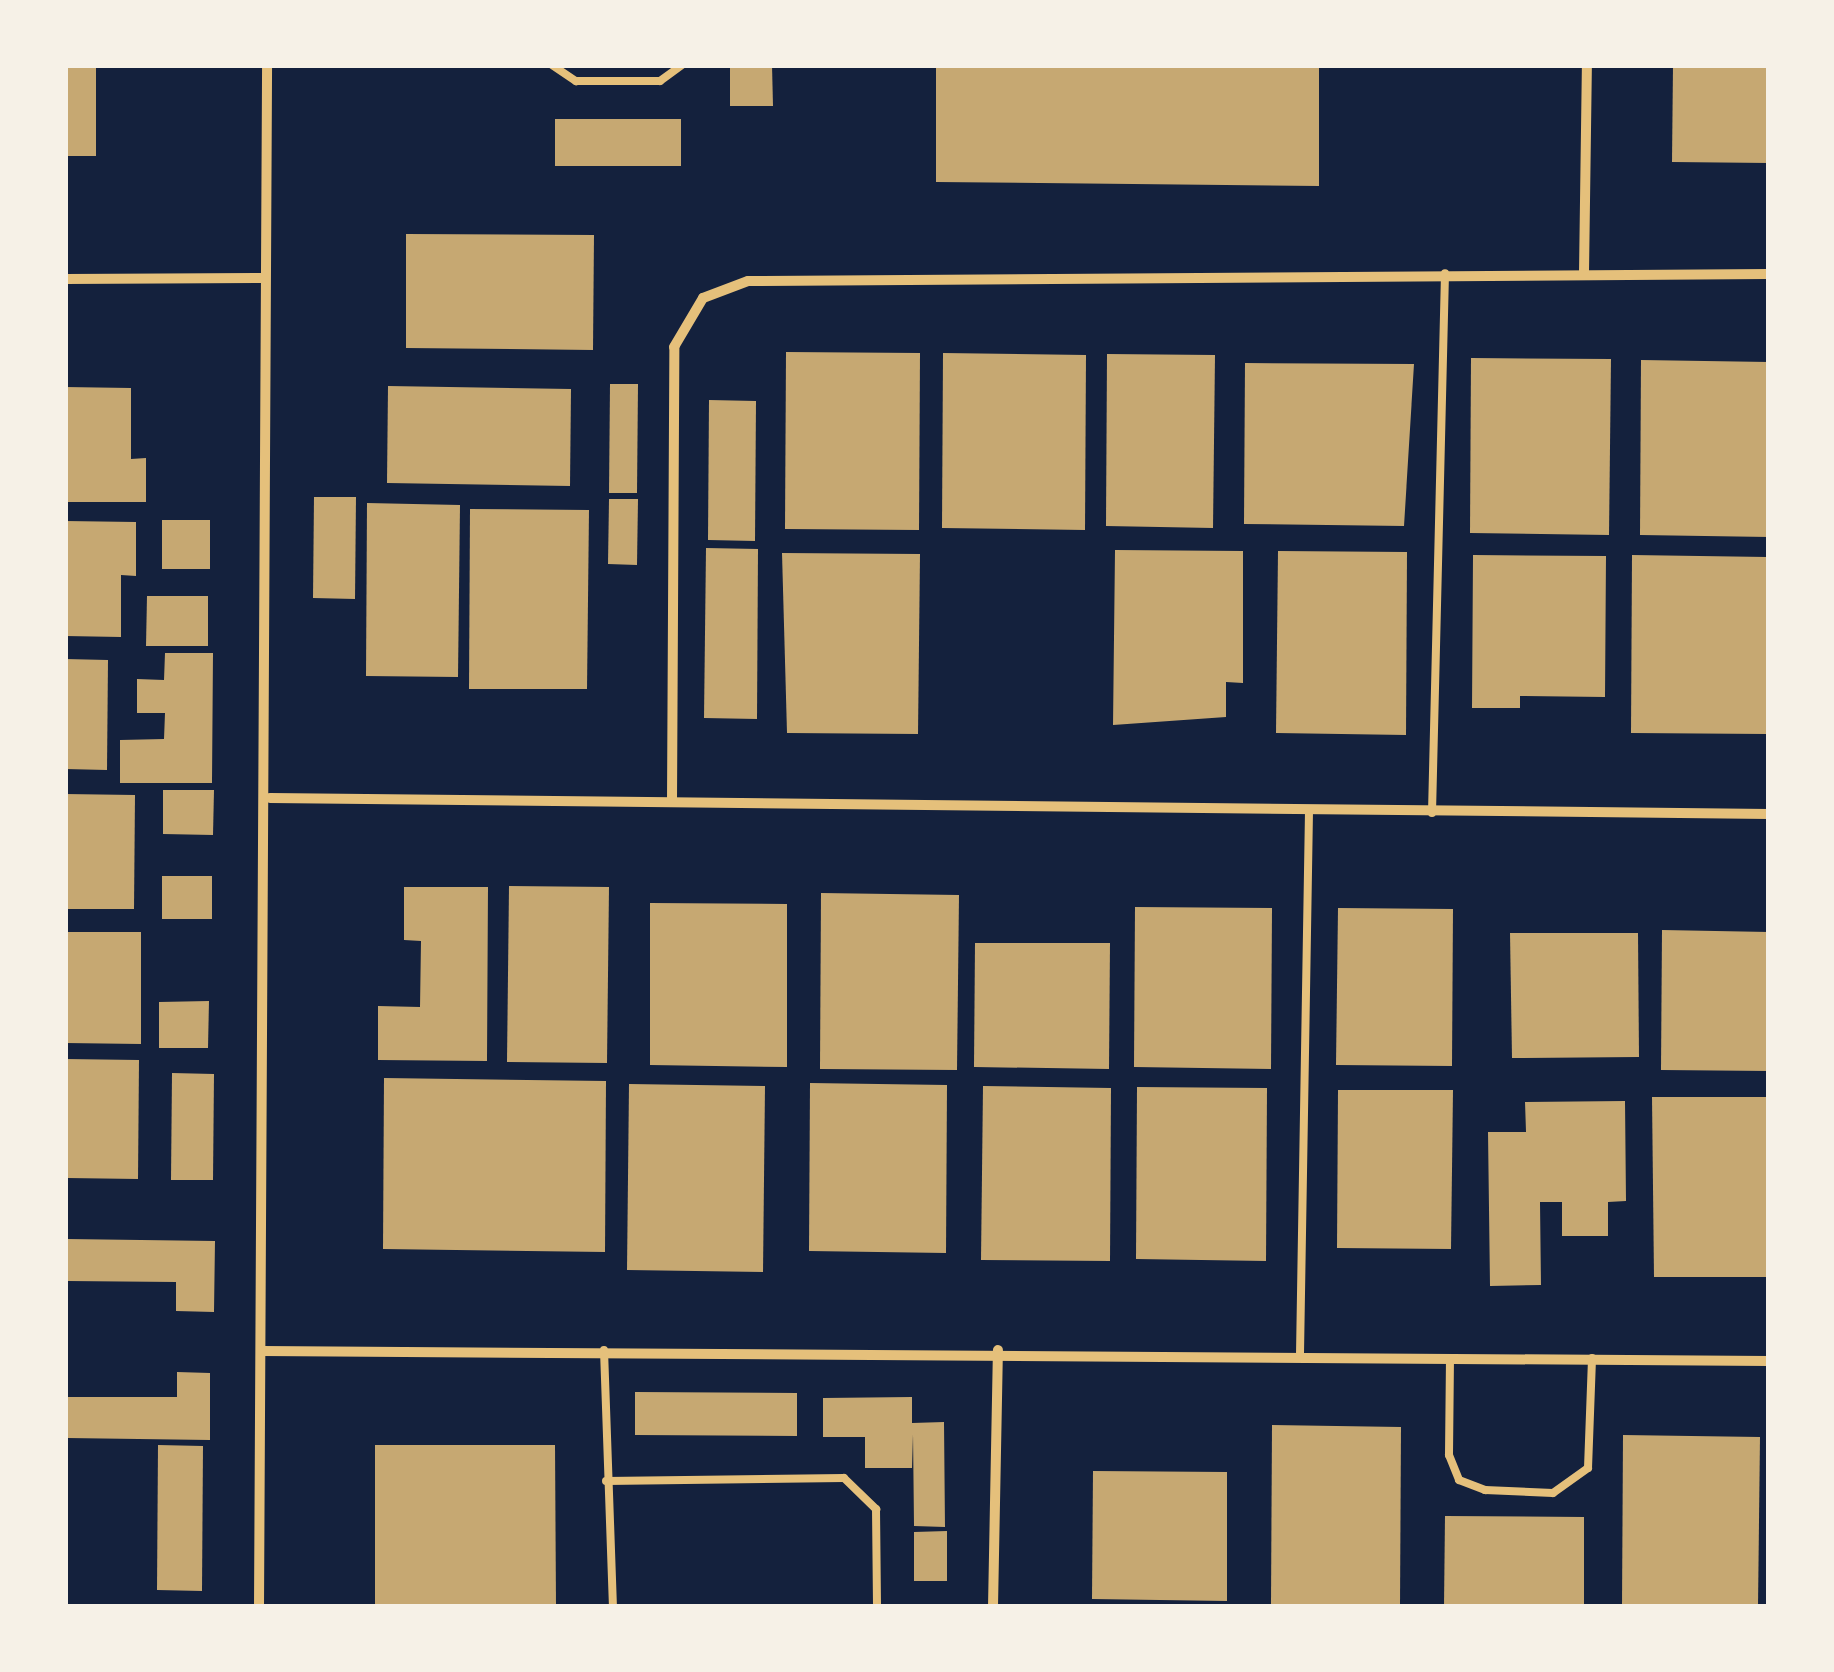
<!DOCTYPE html>
<style>
body{margin:0}
#map{position:relative;width:1834px;height:1672px;overflow:hidden;background:#14213d;font-family:"Work Sans",sans-serif}
div>[style]{position:absolute}
.building>*{inset:0;background:#c6a872}
.service>*{height:8px;margin:-4px;padding:0 4px;transform-origin:4px;border-radius:4px;background:#e5c07b}
.minor>*{height:10px;margin:-5px;padding:0 5px;transform-origin:5px;border-radius:5px;background:#e5c07b}
span{translate:-50% -50%;white-space:nowrap;text-align:center;line-height:1.15;-webkit-text-stroke:9px #f6f1e7;paint-order:stroke}
.frame{position:absolute;inset:0;border:68px solid #f6f1e7;pointer-events:none}
</style>
<div id="map">
<div class="building">
<div style="clip-path:polygon(730px 65px,772px 65px,773px 106px,730px 106px)"></div>
<div style="clip-path:polygon(936px 65px,1319px 65px,1319px 186px,936px 182px)"></div>
<div style="clip-path:polygon(1673px 65px,1769px 65px,1769px 163px,1672px 162px)"></div>
<div style="clip-path:polygon(65px 67px,96px 67px,96px 156px,65px 156px)"></div>
<div style="clip-path:polygon(555px 119px,681px 119px,681px 166px,555px 166px)"></div>
<div style="clip-path:polygon(406px 234px,594px 235px,593px 350px,406px 348px)"></div>
<div style="clip-path:polygon(786px 352px,920px 353px,919px 530px,785px 529px)"></div>
<div style="clip-path:polygon(943px 353px,1086px 355px,1085px 530px,942px 528px)"></div>
<div style="clip-path:polygon(1107px 354px,1215px 355px,1213px 528px,1106px 526px)"></div>
<div style="clip-path:polygon(1471px 358px,1611px 359px,1609px 535px,1470px 533px)"></div>
<div style="clip-path:polygon(1641px 360px,1769px 362px,1769px 537px,1640px 535px)"></div>
<div style="clip-path:polygon(1245px 363px,1414px 364px,1404px 526px,1244px 524px)"></div>
<div style="clip-path:polygon(610px 384px,638px 384px,637px 493px,609px 493px)"></div>
<div style="clip-path:polygon(388px 386px,571px 389px,570px 486px,387px 483px)"></div>
<div style="clip-path:polygon(65px 387px,131px 388px,131px 459px,146px 458px,146px 502px,65px 502px)"></div>
<div style="clip-path:polygon(709px 400px,756px 401px,755px 541px,708px 540px)"></div>
<div style="clip-path:polygon(314px 497px,356px 497px,355px 599px,313px 598px)"></div>
<div style="clip-path:polygon(609px 499px,638px 499px,637px 565px,608px 564px)"></div>
<div style="clip-path:polygon(367px 503px,460px 505px,458px 677px,366px 676px)"></div>
<div style="clip-path:polygon(470px 509px,589px 510px,587px 689px,469px 689px)"></div>
<div style="clip-path:polygon(162px 520px,210px 520px,210px 569px,162px 569px)"></div>
<div style="clip-path:polygon(65px 521px,136px 522px,136px 576px,121px 575px,121px 637px,65px 636px)"></div>
<div style="clip-path:polygon(706px 548px,758px 549px,757px 719px,704px 718px)"></div>
<div style="clip-path:polygon(1115px 550px,1243px 551px,1243px 683px,1226px 682px,1226px 717px,1113px 725px)"></div>
<div style="clip-path:polygon(1278px 551px,1407px 552px,1406px 735px,1276px 733px)"></div>
<div style="clip-path:polygon(782px 553px,920px 554px,918px 734px,787px 733px)"></div>
<div style="clip-path:polygon(1473px 555px,1606px 556px,1605px 697px,1520px 696px,1520px 708px,1472px 708px)"></div>
<div style="clip-path:polygon(1632px 555px,1767px 557px,1766px 734px,1631px 733px)"></div>
<div style="clip-path:polygon(147px 596px,208px 596px,208px 646px,146px 646px)"></div>
<div style="clip-path:polygon(165px 653px,213px 653px,212px 783px,120px 783px,120px 740px,164px 739px,165px 713px,137px 713px,137px 679px,164px 680px)"></div>
<div style="clip-path:polygon(65px 659px,108px 660px,107px 770px,65px 769px)"></div>
<div style="clip-path:polygon(163px 790px,214px 790px,213px 835px,163px 834px)"></div>
<div style="clip-path:polygon(65px 794px,135px 795px,134px 909px,65px 909px)"></div>
<div style="clip-path:polygon(162px 876px,212px 876px,212px 919px,162px 919px)"></div>
<div style="clip-path:polygon(509px 886px,609px 887px,607px 1063px,507px 1062px)"></div>
<div style="clip-path:polygon(404px 887px,488px 887px,487px 1061px,378px 1060px,378px 1006px,420px 1007px,421px 941px,404px 940px)"></div>
<div style="clip-path:polygon(821px 893px,959px 895px,957px 1070px,820px 1069px)"></div>
<div style="clip-path:polygon(650px 903px,787px 904px,787px 1067px,650px 1065px)"></div>
<div style="clip-path:polygon(1135px 907px,1272px 908px,1271px 1069px,1134px 1067px)"></div>
<div style="clip-path:polygon(1338px 908px,1453px 909px,1452px 1066px,1336px 1065px)"></div>
<div style="clip-path:polygon(1662px 930px,1769px 932px,1769px 1071px,1661px 1070px)"></div>
<div style="clip-path:polygon(65px 932px,141px 932px,141px 1044px,65px 1043px)"></div>
<div style="clip-path:polygon(1510px 933px,1638px 933px,1639px 1057px,1512px 1058px)"></div>
<div style="clip-path:polygon(975px 943px,1110px 943px,1109px 1069px,974px 1067px)"></div>
<div style="clip-path:polygon(209px 1001px,208px 1048px,159px 1048px,159px 1002px)"></div>
<div style="clip-path:polygon(65px 1059px,139px 1060px,138px 1179px,67px 1178px)"></div>
<div style="clip-path:polygon(172px 1073px,214px 1074px,213px 1180px,171px 1180px)"></div>
<div style="clip-path:polygon(384px 1078px,606px 1081px,605px 1252px,383px 1249px)"></div>
<div style="clip-path:polygon(810px 1083px,947px 1085px,946px 1253px,809px 1251px)"></div>
<div style="clip-path:polygon(629px 1084px,765px 1086px,763px 1272px,627px 1270px)"></div>
<div style="clip-path:polygon(983px 1086px,1111px 1088px,1110px 1261px,981px 1260px)"></div>
<div style="clip-path:polygon(1137px 1087px,1267px 1088px,1266px 1261px,1136px 1259px)"></div>
<div style="clip-path:polygon(1338px 1090px,1453px 1090px,1451px 1249px,1337px 1248px)"></div>
<div style="clip-path:polygon(1652px 1097px,1769px 1097px,1769px 1277px,1654px 1277px)"></div>
<div style="clip-path:polygon(1625px 1101px,1626px 1201px,1608px 1202px,1608px 1236px,1562px 1236px,1562px 1202px,1540px 1202px,1541px 1285px,1490px 1286px,1488px 1132px,1526px 1132px,1525px 1102px)"></div>
<div style="clip-path:polygon(67px 1239px,215px 1241px,214px 1312px,176px 1311px,176px 1282px,67px 1281px)"></div>
<div style="clip-path:polygon(177px 1372px,210px 1373px,210px 1440px,67px 1438px,68px 1397px,177px 1397px)"></div>
<div style="clip-path:polygon(635px 1392px,797px 1393px,797px 1436px,635px 1435px)"></div>
<div style="clip-path:polygon(912px 1397px,912px 1423px,944px 1422px,945px 1527px,914px 1526px,913px 1434px,912px 1468px,865px 1468px,865px 1437px,823px 1437px,823px 1398px)"></div>
<div style="clip-path:polygon(1272px 1425px,1401px 1427px,1400px 1605px,1271px 1604px)"></div>
<div style="clip-path:polygon(1623px 1435px,1760px 1437px,1758px 1607px,1622px 1607px)"></div>
<div style="clip-path:polygon(158px 1445px,203px 1446px,202px 1591px,157px 1590px)"></div>
<div style="clip-path:polygon(375px 1445px,555px 1445px,556px 1607px,375px 1607px)"></div>
<div style="clip-path:polygon(1093px 1471px,1227px 1472px,1227px 1601px,1092px 1599px)"></div>
<div style="clip-path:polygon(1445px 1516px,1584px 1517px,1584px 1607px,1444px 1607px)"></div>
<div style="clip-path:polygon(947px 1531px,947px 1581px,914px 1581px,914px 1532px)"></div>
</div>
<div class="service">
<div style="left:552px;top:65px;width:29px;rotate:34deg"></div>
<div style="left:576px;top:81px;width:84px"></div>
<div style="left:660px;top:81px;width:27px;rotate:-36deg"></div>
<div style="left:1432px;top:813px;width:540px;rotate:-88.62deg"></div>
<div style="left:604px;top:1350px;width:257px;rotate:88deg"></div>
<div style="left:1300px;top:1354px;width:544px;rotate:-89.05deg"></div>
<div style="left:1450px;top:1358px;width:97px;rotate:90.6deg"></div>
<div style="left:1449px;top:1455px;width:27px;rotate:68deg"></div>
<div style="left:1459px;top:1480px;width:28px;rotate:21deg"></div>
<div style="left:1485px;top:1490px;width:68px;rotate:2.5deg"></div>
<div style="left:1553px;top:1493px;width:43px;rotate:-35.5deg"></div>
<div style="left:1588px;top:1468px;width:110px;rotate:-87.9deg"></div>
<div style="left:606px;top:1481px;width:238px;rotate:-0.7deg"></div>
<div style="left:844px;top:1478px;width:45px;rotate:44.1deg"></div>
<div style="left:876px;top:1509px;width:98px;rotate:89.4deg"></div>
</div>
<div class="minor">
<div style="left:1584px;top:273px;width:208px;rotate:-89.2deg"></div>
<div style="left:65px;top:279px;width:199px;rotate:-0.3deg"></div>
<div style="left:270px;top:798px;width:1499px;rotate:0.61deg"></div>
<div style="left:672px;top:802px;width:455px;rotate:-89.7deg"></div>
<div style="left:674px;top:347px;width:57px;rotate:-59.4deg"></div>
<div style="left:703px;top:298px;width:48px;rotate:-20.7deg"></div>
<div style="left:748px;top:281px;width:1021px;rotate:-0.39deg"></div>
<div style="left:262px;top:1351px;width:1507px;rotate:0.38deg"></div>
<div style="left:259px;top:1607px;width:1542px;rotate:-89.7deg"></div>
<div style="left:993px;top:1607px;width:257px;rotate:-88.9deg"></div>
</div>
<div class="frame"></div>
</div>
